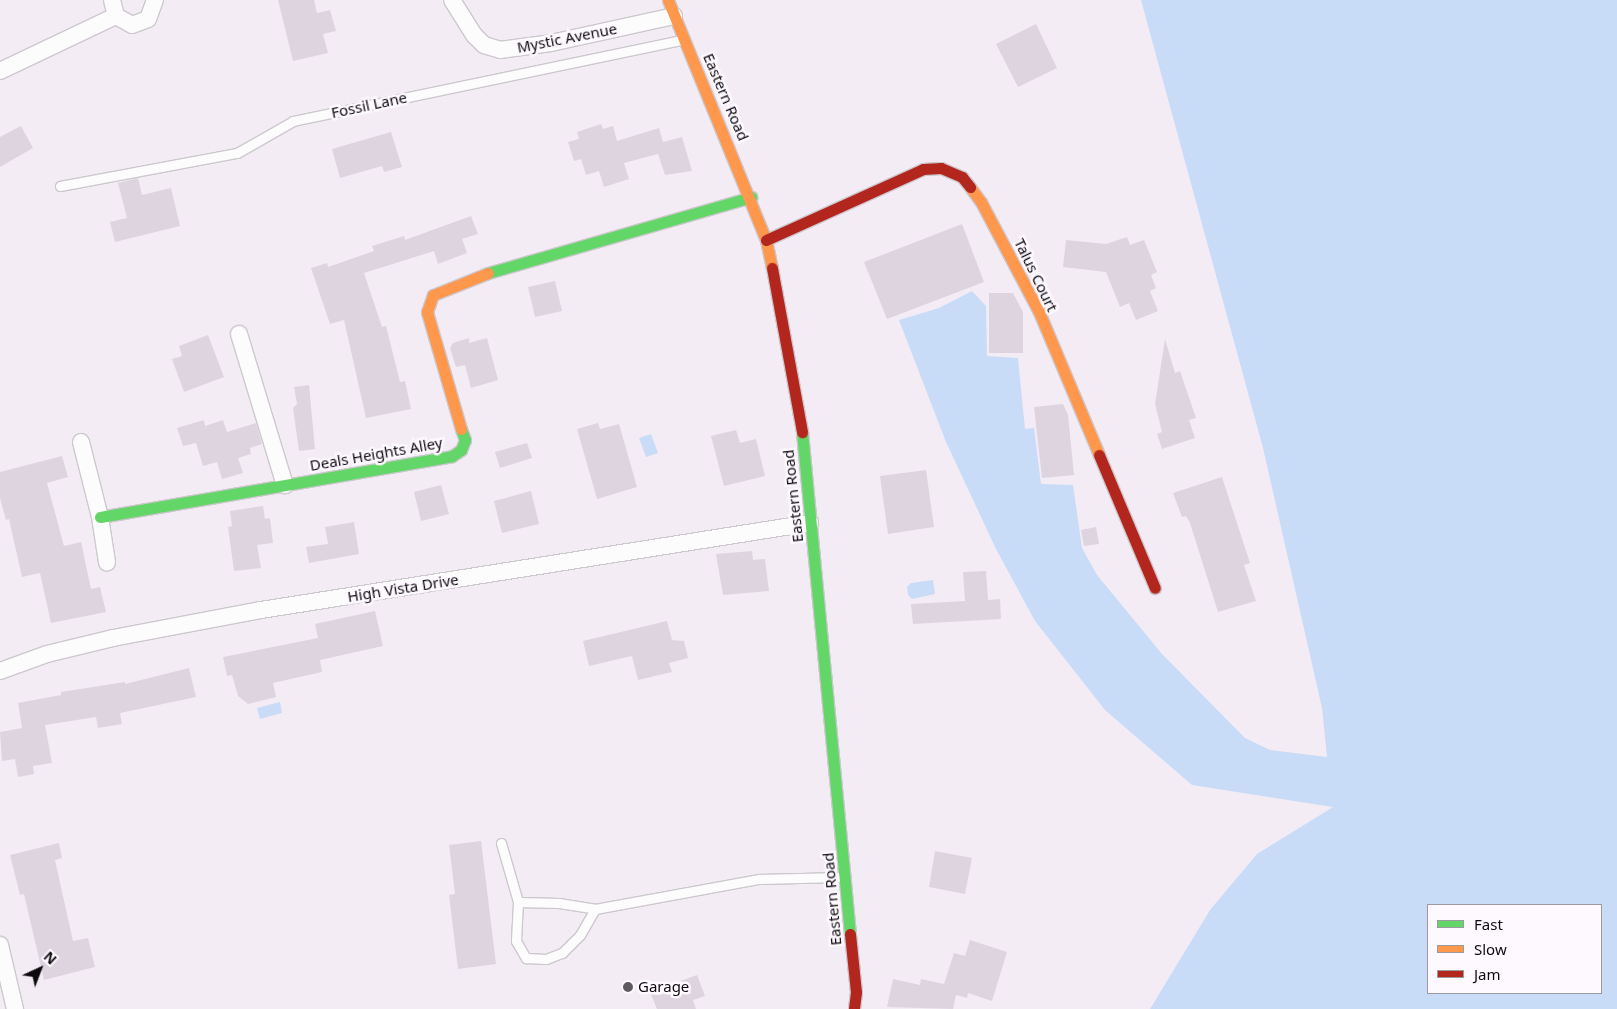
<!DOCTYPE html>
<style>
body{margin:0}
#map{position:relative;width:1617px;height:1009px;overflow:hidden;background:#f3ecf4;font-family:"Noto Sans",sans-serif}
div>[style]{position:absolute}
.water>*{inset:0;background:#c8dcf7}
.building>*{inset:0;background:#ddd4e0}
.roads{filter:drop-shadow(1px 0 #cdc8ce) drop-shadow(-1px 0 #cdc8ce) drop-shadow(0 1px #cdc8ce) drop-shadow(0 -1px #cdc8ce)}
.lane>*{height:9px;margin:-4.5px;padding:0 4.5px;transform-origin:4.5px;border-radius:4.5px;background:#fdfcfd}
.street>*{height:16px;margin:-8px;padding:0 8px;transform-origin:8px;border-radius:8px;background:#fdfcfd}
.fast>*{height:11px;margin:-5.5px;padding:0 5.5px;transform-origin:5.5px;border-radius:5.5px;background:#63d668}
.slow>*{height:11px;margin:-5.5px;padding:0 5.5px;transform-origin:5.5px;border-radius:5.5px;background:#ff974d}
.jam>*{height:11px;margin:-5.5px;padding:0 5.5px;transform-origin:5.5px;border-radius:5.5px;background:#b3261e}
.dots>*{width:14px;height:14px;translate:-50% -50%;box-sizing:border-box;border:2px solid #fdf9ff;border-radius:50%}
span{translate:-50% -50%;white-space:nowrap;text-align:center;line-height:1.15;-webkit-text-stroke:5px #fdf9ff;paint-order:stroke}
.street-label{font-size:15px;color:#0e0b10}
.poi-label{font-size:15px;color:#0e0b10}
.left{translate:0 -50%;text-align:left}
.legend{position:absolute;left:1427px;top:904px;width:175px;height:90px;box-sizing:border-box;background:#fdf9ff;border:1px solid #9d9a9f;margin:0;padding:6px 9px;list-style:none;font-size:15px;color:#0e0b10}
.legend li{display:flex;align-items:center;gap:10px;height:25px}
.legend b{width:25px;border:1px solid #9d9a9f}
.north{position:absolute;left:15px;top:944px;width:50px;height:50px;-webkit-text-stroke:4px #fdf9ff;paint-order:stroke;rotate:43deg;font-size:14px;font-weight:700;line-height:20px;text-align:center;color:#0e0b10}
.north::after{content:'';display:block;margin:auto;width:18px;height:22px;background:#0e0b10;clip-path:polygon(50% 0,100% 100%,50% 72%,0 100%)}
</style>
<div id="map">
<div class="water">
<div style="clip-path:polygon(evenodd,1141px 0,1617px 0,1617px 1009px,1150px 1009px,1210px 910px,1257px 854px,1333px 807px,1192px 785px,1105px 710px,1035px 621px,996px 549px,946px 442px,899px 320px,939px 308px,972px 291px,986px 306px,987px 356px,1018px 358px,1025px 429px,1034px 428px,1041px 484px,1073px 485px,1082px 548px,1097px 575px,1162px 654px,1245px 738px,1270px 750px,1327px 757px,1322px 708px,1263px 448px,1141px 0,1428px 905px,1601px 905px,1601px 993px,1428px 993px,1428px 905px)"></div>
<div style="clip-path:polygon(651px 434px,658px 453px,646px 457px,639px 438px)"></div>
<div style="clip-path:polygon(933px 580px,935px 594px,912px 599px,908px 595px,907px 587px,911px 583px)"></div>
<div style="clip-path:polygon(280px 702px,282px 713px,260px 719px,257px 708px)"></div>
</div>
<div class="building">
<div style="clip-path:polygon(278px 0,314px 0,317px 13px,330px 10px,336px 31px,323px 34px,328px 53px,293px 61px)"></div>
<div style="clip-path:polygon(1036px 24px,1057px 68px,1018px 87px,996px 44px)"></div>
<div style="clip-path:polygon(601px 124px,603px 129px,613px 126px,617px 141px,659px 128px,663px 142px,682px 137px,692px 171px,665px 175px,658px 154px,624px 163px,629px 179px,604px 187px,599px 171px,586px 175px,581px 159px,574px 161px,568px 142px,579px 139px,577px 132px)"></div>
<div style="clip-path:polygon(21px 126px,33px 148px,0 167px,0 137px)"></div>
<div style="clip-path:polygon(391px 132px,402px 167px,384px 172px,382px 166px,340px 178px,332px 149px)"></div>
<div style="clip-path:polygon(138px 178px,142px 195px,171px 188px,180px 226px,115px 242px,110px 222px,127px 218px,118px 183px)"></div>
<div style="clip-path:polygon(471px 216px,478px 234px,462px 239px,467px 253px,438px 264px,434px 251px,364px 273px,382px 327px,386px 326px,400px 382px,405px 381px,411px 409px,366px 418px,344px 320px,330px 324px,311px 268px,327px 263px,328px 267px,374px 251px,372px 246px,404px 236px,405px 240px)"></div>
<div style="clip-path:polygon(962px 224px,984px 282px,887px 319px,864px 262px)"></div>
<div style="clip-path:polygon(1127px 237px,1130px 245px,1144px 240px,1157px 272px,1151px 275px,1156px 288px,1150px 291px,1158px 311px,1136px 320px,1129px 303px,1120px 307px,1106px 272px,1063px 267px,1066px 240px,1106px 244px)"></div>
<div style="clip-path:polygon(555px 281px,562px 311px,535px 317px,528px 287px)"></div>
<div style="clip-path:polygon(989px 293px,1013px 293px,1023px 312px,1023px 353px,989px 353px)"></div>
<div style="clip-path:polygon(208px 335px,224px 377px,184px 392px,172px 359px,182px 356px,179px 346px)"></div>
<div style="clip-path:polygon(469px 338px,469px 343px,487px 338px,498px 380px,471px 388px,465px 365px,456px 367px,450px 348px,453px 343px)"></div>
<div style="clip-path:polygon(1165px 339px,1175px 373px,1180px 371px,1196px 418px,1189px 420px,1195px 438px,1162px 449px,1157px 434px,1162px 432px,1155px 404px)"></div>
<div style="clip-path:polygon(309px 385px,315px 449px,299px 451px,293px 408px,297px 404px,294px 387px)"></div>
<div style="clip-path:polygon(1063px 404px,1068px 415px,1074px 475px,1042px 478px,1034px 407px)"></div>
<div style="clip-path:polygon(204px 420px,205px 426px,223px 420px,227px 432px,256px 423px,262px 444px,250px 448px,251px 454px,238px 458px,243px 473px,222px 479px,217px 462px,203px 466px,196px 443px,183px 446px,177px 428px)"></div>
<div style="clip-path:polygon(598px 423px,600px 429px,619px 424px,637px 487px,597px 499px,577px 429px)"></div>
<div style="clip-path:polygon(736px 430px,740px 443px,756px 439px,765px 476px,724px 486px,711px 436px)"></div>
<div style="clip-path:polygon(527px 443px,532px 458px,500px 468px,495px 452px)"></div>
<div style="clip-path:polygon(62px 456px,68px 477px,47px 483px,64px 546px,81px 542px,91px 589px,100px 587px,106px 612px,51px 623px,40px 573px,22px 577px,9px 519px,6px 520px,0 498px,0 472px)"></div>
<div style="clip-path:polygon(926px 470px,934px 527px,888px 534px,880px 476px)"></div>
<div style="clip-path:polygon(1222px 477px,1250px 563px,1244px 565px,1256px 601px,1218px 612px,1190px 523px,1186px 516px,1182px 517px,1173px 493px)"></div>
<div style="clip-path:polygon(441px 485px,449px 514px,421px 521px,414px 492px)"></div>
<div style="clip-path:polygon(531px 491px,539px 524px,502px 533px,494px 501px)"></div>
<div style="clip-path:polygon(263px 506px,265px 519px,270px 518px,273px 543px,257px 545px,261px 568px,234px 571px,228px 527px,232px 526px,230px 511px)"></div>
<div style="clip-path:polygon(354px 522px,359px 554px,309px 563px,306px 547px,328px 544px,325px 527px)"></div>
<div style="clip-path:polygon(1096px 527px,1099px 544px,1084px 546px,1081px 530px)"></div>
<div style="clip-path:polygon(752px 551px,753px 560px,765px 559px,769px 591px,723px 595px,716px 554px)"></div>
<div style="clip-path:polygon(986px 571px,988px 600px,1000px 599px,1001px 619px,913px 624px,911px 604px,965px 601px,963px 572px)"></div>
<div style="clip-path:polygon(375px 611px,383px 646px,320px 660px,322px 672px,273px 683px,276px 697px,248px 704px,238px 696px,232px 675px,227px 676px,223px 657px,318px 638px,315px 624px)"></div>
<div style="clip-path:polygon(667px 621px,672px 640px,684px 641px,688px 658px,669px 663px,672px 672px,638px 680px,632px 656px,589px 666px,583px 641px)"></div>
<div style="clip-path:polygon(189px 668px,196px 697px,120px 713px,122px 724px,98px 728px,96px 717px,45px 725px,52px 763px,33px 766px,34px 774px,18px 777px,15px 759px,2px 761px,0 732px,22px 728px,18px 703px,61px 695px,61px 692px,125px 682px,125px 684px)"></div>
<div style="clip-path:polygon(481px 841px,496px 964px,458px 969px,449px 895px,455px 894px,449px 845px)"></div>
<div style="clip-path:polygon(59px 843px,62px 858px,55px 860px,73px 941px,88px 938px,95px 967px,44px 980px,24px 894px,20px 895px,10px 855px)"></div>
<div style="clip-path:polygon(935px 851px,972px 858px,965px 894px,929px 887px)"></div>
<div style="clip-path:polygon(970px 940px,1007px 952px,992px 1001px,968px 993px,967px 998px,956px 995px,953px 1009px,887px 1007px,893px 979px,920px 985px,921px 979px,944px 984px,954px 953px,965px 956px)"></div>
<div style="clip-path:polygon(697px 975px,705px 996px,693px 1000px,696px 1009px,657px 1009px,650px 992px)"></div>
</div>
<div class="roads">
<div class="lane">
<div style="left:60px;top:186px;width:180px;rotate:-10.6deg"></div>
<div style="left:237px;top:153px;width:64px;rotate:-29.7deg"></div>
<div style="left:293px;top:121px;width:395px;rotate:-11.8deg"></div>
<div style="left:501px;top:843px;width:61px;rotate:73.9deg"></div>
<div style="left:518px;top:902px;width:39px;rotate:93deg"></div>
<div style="left:516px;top:941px;width:20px;rotate:60deg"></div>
<div style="left:526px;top:958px;width:20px;rotate:3deg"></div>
<div style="left:546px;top:959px;width:17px;rotate:-21deg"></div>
<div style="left:562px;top:953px;width:25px;rotate:-45deg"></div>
<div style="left:580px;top:935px;width:30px;rotate:-60deg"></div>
<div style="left:518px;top:902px;width:41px;rotate:1.4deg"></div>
<div style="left:559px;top:903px;width:36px;rotate:9deg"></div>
<div style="left:595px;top:909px;width:167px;rotate:-10.4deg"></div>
<div style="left:759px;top:879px;width:82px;rotate:-1.4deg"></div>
</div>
<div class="street">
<div style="left:112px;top:0;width:16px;rotate:76deg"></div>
<div style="left:116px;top:16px;width:18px;rotate:29deg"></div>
<div style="left:132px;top:25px;width:17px;rotate:-21deg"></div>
<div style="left:148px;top:19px;width:20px;rotate:-70deg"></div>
<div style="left:452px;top:0;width:41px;rotate:57.8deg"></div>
<div style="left:474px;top:35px;width:14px;rotate:45deg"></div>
<div style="left:484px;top:45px;width:17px;rotate:17deg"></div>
<div style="left:500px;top:50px;width:51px;rotate:-7.8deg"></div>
<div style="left:551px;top:43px;width:126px;rotate:-12.4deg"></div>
<div style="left:0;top:71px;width:128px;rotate:-25.4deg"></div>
<div style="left:239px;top:334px;width:158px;rotate:73.1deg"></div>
<div style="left:81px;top:442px;width:77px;rotate:75.8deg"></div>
<div style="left:100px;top:517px;width:46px;rotate:81.2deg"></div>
<div style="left:0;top:671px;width:50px;rotate:-19.9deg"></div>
<div style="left:47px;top:654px;width:68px;rotate:-13.6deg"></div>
<div style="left:113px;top:638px;width:151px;rotate:-10.7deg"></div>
<div style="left:261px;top:610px;width:556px;rotate:-9deg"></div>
<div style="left:0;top:945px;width:66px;rotate:76.8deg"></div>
</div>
<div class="fast">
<div style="left:488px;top:273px;width:274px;rotate:-16.1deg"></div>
<div style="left:802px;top:432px;width:504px;rotate:84.54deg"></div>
<div style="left:100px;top:517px;width:357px;rotate:-9.8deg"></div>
<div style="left:452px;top:456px;width:11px;rotate:-34deg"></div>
<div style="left:461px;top:450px;width:11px;rotate:-68deg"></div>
<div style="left:465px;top:440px;width:12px;rotate:-110deg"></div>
</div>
<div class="slow">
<div style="left:668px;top:0;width:259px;rotate:67.8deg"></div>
<div style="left:766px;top:240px;width:29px;rotate:78deg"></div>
<div style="left:970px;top:187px;width:19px;rotate:54deg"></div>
<div style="left:981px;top:202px;width:124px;rotate:62.2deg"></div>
<div style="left:1039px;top:312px;width:155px;rotate:67.2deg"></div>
<div style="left:461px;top:429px;width:122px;rotate:-106.2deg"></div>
<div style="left:427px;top:312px;width:18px;rotate:-71deg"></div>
<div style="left:433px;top:295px;width:59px;rotate:-21.8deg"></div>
</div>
<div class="jam">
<div style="left:766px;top:240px;width:172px;rotate:-24.3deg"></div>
<div style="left:923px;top:169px;width:18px;rotate:-3deg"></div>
<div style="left:941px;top:168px;width:23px;rotate:23deg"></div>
<div style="left:962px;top:177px;width:13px;rotate:51deg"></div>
<div style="left:772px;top:268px;width:167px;rotate:79.6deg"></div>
<div style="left:1099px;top:455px;width:144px;rotate:67.2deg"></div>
<div style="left:850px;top:934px;width:58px;rotate:84.1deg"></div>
<div style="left:856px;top:992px;width:17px;rotate:97deg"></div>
</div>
</div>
<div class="dots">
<div style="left:628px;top:987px;background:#5e5a60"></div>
</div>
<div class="street-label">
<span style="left:567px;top:38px;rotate:-11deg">Mystic Avenue</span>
<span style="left:726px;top:97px;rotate:67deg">Eastern Road</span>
<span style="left:369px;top:105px;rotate:-12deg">Fossil Lane</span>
<span style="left:1036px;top:275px;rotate:64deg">Talus Court</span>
<span style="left:376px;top:454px;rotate:-10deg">Deals Heights Alley</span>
<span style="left:793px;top:496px;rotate:-96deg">Eastern Road</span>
<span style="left:403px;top:588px;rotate:-9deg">High Vista Drive</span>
<span style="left:832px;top:899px;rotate:-95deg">Eastern Road</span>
</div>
<div class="poi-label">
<span class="left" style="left:638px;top:987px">Garage</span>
</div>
<ul class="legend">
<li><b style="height:6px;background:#63d668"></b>Fast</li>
<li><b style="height:6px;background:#ff974d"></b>Slow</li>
<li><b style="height:6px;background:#b3261e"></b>Jam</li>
</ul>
<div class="north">N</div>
</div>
